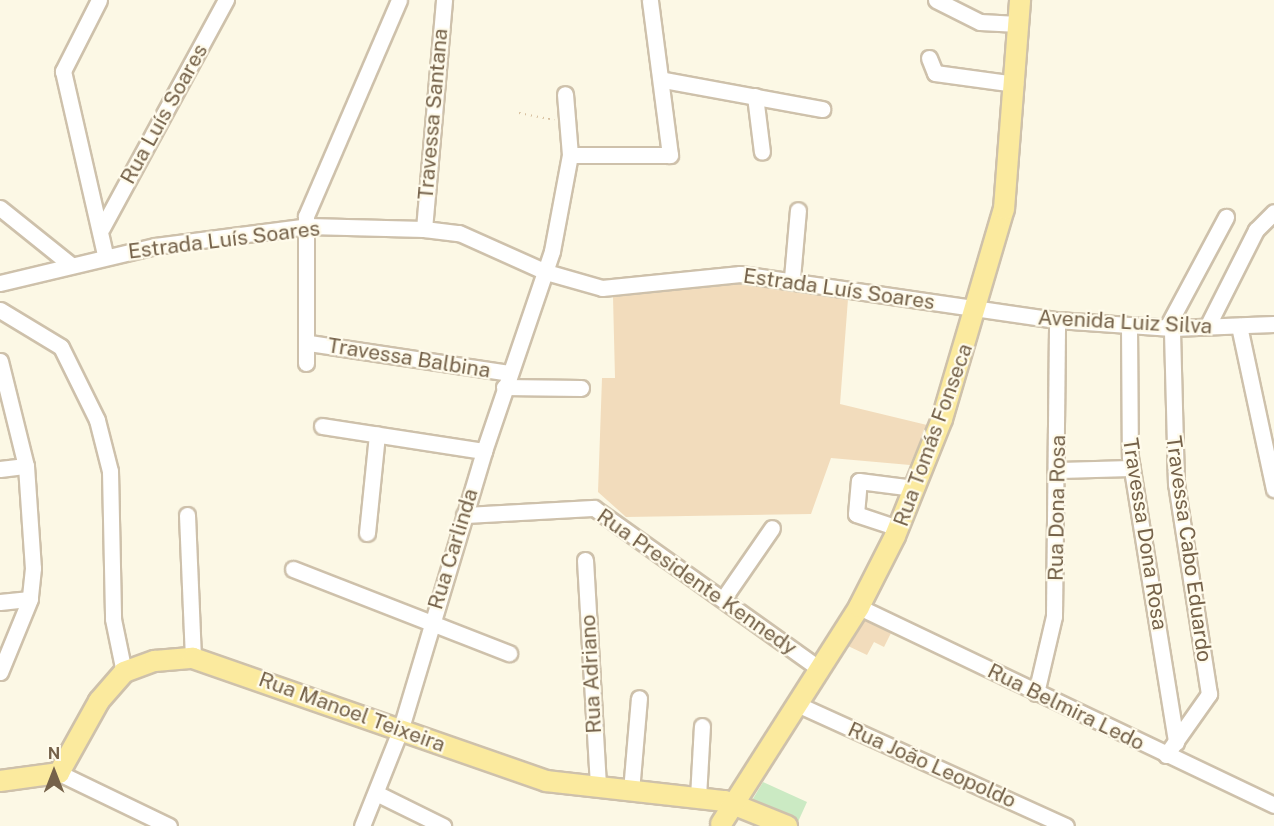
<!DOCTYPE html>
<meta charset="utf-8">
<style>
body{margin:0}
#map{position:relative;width:1274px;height:826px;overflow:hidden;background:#fcf8e5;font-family:"Public Sans",sans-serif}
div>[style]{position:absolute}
.green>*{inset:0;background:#cbeac3}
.building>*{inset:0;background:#f2dcbc}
.path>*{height:1.5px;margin-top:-0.75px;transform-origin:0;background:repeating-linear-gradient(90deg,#d7c09f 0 1.5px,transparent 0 6px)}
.roads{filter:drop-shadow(2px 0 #cec1ab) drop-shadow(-2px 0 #cec1ab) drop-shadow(0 2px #cec1ab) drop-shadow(0 -2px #cec1ab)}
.minor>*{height:15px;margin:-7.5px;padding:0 7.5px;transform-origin:7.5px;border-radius:7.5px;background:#fff}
.major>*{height:20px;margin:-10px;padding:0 10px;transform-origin:10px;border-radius:10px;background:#fbea9e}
span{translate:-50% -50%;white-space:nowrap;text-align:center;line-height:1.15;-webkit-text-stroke:4.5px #fffbeb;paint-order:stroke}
.street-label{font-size:21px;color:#75624a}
.north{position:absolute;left:24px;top:742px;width:60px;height:60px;-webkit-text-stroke:4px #fffbeb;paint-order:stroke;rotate:0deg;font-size:16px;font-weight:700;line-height:24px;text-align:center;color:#75624a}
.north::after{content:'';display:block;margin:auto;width:21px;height:27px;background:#75624a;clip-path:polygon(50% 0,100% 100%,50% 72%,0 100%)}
</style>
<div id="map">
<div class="green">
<div style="clip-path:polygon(763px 782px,807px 802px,797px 824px,751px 802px)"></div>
</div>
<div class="building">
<div style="clip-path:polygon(740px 284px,848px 299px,840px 404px,927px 425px,910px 465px,831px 458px,811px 514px,626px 517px,598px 492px,602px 378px,615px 378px,613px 297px)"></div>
<div style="clip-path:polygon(865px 620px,891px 633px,884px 647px,874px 642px,867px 655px,848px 646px)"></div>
</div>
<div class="path">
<div style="left:519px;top:113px;width:36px;rotate:11deg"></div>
</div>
<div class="roads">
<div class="minor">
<div style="left:99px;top:0;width:80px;rotate:116.9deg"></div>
<div style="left:63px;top:71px;width:189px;rotate:77.1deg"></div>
<div style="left:936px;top:0;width:49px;rotate:26.6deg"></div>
<div style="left:980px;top:22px;width:38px;rotate:3deg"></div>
<div style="left:929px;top:58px;width:16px;rotate:68deg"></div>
<div style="left:935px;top:73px;width:81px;rotate:7.8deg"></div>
<div style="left:664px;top:80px;width:161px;rotate:10.4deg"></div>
<div style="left:755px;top:96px;width:56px;rotate:82.9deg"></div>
<div style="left:570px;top:155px;width:100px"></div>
<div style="left:670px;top:155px;width:156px;rotate:-97.4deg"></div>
<div style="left:0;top:208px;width:90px;rotate:38.7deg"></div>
<div style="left:102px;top:228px;width:260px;rotate:-61.5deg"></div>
<div style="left:424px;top:229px;width:230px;rotate:-85deg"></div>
<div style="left:792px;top:278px;width:68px;rotate:-85deg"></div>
<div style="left:0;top:283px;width:159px;rotate:-13.4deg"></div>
<div style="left:155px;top:246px;width:154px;rotate:-7.4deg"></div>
<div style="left:308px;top:226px;width:116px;rotate:1.5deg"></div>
<div style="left:424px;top:229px;width:35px;rotate:7deg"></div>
<div style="left:459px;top:233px;width:95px;rotate:24.1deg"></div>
<div style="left:546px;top:272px;width:58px;rotate:15.9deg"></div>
<div style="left:602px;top:288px;width:139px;rotate:-5.8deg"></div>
<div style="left:740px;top:274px;width:320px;rotate:8.3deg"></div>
<div style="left:1057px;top:320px;width:115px;rotate:4deg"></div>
<div style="left:1172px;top:328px;width:102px;rotate:-2.2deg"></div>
<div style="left:0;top:310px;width:71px;rotate:31.2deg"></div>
<div style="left:61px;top:347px;width:81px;rotate:63.7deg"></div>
<div style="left:97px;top:420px;width:53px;rotate:75.7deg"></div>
<div style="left:110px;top:471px;width:148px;rotate:88.8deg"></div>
<div style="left:113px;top:619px;width:54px;rotate:78.3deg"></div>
<div style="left:1129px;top:325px;width:132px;rotate:89.6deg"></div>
<div style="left:1130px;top:457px;width:289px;rotate:80.8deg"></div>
<div style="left:1239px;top:326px;width:167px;rotate:77.9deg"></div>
<div style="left:1167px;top:327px;width:125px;rotate:-61.8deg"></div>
<div style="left:1207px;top:327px;width:109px;rotate:-63.2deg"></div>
<div style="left:1256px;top:230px;width:25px;rotate:-45deg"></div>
<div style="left:309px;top:343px;width:202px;rotate:8.5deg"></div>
<div style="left:0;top:361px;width:108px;rotate:76.1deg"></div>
<div style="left:26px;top:466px;width:102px;rotate:86.1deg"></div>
<div style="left:33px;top:568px;width:31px;rotate:96deg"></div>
<div style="left:30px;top:599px;width:79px;rotate:112.3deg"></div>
<div style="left:306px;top:363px;width:147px;rotate:-90deg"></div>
<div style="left:306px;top:216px;width:235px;rotate:-66.7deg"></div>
<div style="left:504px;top:387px;width:77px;rotate:0.7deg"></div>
<div style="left:322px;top:426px;width:164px;rotate:8.8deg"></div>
<div style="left:0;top:469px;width:26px;rotate:-7deg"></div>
<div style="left:1058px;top:470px;width:74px;rotate:-1.5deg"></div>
<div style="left:187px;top:515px;width:143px;rotate:87.6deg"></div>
<div style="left:464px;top:515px;width:130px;rotate:-3.1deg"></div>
<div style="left:594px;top:508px;width:277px;rotate:35.5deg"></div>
<div style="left:898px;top:528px;width:44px;rotate:-161.6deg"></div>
<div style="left:856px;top:514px;width:33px;rotate:-85deg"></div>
<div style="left:859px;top:481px;width:55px;rotate:7.3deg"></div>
<div style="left:367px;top:533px;width:99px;rotate:-84.2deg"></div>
<div style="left:585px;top:560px;width:228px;rotate:86.7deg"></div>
<div style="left:293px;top:569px;width:232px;rotate:21.3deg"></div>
<div style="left:723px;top:599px;width:86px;rotate:-55.4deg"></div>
<div style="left:0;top:602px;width:30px;rotate:-6deg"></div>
<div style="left:859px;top:607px;width:460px;rotate:25.5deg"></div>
<div style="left:1036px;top:693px;width:79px;rotate:-76.8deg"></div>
<div style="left:1054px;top:616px;width:296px;rotate:-89.4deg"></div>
<div style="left:799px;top:705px;width:293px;rotate:24.4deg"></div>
<div style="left:1166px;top:755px;width:75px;rotate:-54.8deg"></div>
<div style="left:1209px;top:694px;width:213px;rotate:-98.9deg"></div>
<div style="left:1176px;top:484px;width:156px;rotate:-91.5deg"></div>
<div style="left:59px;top:773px;width:122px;rotate:25.7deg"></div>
<div style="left:631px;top:791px;width:93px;rotate:-85.1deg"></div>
<div style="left:376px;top:793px;width:75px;rotate:26.2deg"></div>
<div style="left:698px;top:797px;width:71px;rotate:-86.8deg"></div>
<div style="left:362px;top:826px;width:105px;rotate:-68.3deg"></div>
<div style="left:401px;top:728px;width:289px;rotate:-73.3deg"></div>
<div style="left:484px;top:451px;width:211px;rotate:-71.2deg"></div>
<div style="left:552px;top:251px;width:98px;rotate:-79.4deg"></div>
<div style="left:570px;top:155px;width:61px;rotate:-94.7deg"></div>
</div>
<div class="major">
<div style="left:0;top:781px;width:60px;rotate:-7.7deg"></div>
<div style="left:59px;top:773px;width:82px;rotate:-60.9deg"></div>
<div style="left:99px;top:701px;width:38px;rotate:-49deg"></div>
<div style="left:124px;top:672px;width:33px;rotate:-20deg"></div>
<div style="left:155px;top:661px;width:38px;rotate:-5deg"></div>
<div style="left:193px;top:658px;width:374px;rotate:19.2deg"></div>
<div style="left:546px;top:781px;width:180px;rotate:6.4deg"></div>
<div style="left:725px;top:801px;width:67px;rotate:22deg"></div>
<div style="left:721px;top:824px;width:257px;rotate:-57.5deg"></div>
<div style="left:859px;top:607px;width:80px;rotate:-63.1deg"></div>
<div style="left:895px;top:536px;width:126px;rotate:-68.1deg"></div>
<div style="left:942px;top:419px;width:219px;rotate:-73.6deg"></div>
<div style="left:1004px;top:209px;width:210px;rotate:-85.6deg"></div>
</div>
</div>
<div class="street-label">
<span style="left:164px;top:114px;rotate:-61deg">Rua Luís Soares</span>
<span style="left:433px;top:114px;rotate:-85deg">Travessa Santana</span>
<span style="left:224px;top:240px;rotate:-7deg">Estrada Luís Soares</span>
<span style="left:839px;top:289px;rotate:8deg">Estrada Luís Soares</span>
<span style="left:1125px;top:322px;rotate:3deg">Avenida Luiz Silva</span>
<span style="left:409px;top:358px;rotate:9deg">Travessa Balbina</span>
<span style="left:933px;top:435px;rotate:-70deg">Rua Tomás Fonseca</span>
<span style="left:1057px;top:508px;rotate:-89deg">Rua Dona Rosa</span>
<span style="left:1145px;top:534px;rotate:81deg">Travessa Dona Rosa</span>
<span style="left:453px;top:549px;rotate:-73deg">Rua Carlinda</span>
<span style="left:1189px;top:549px;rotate:82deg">Travessa Cabo Eduardo</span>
<span style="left:697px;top:582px;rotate:35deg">Rua Presidente Kennedy</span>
<span style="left:591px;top:674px;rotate:-93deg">Rua Adriano</span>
<span style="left:1066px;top:707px;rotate:26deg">Rua Belmira Ledo</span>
<span style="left:352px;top:712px;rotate:20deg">Rua Manoel Teixeira</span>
<span style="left:932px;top:765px;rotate:24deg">Rua João Leopoldo</span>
</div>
<div class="north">N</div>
</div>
